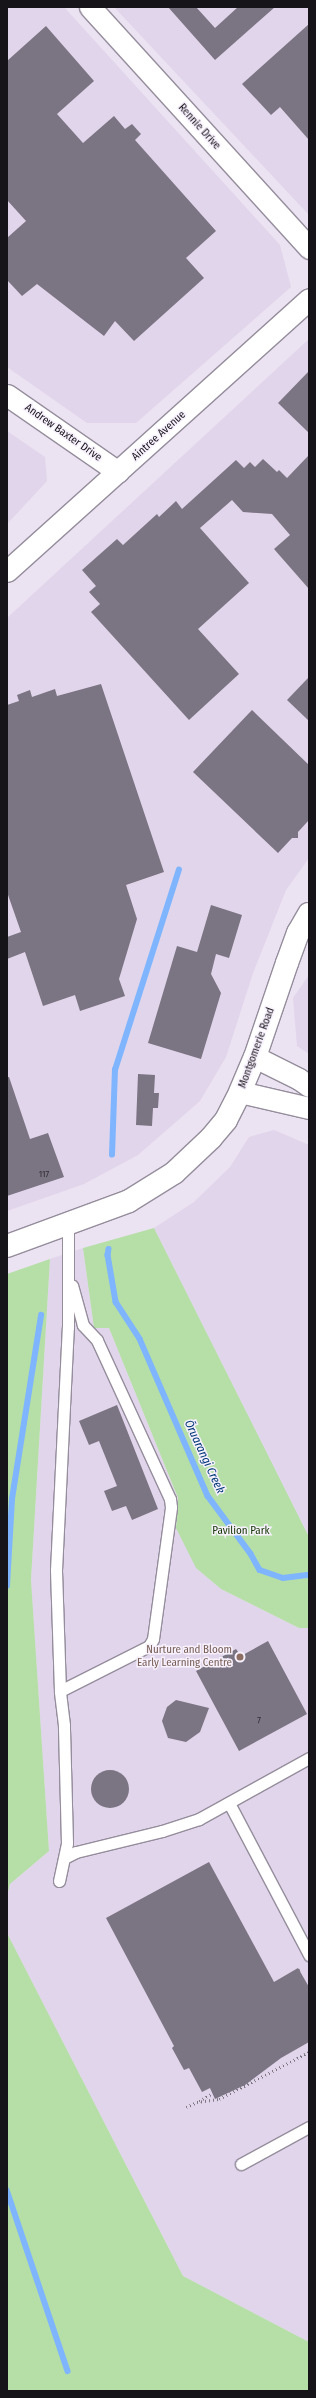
<!DOCTYPE html>
<meta charset="utf-8">
<style>
body{margin:0}
#map{position:relative;width:316px;height:2398px;overflow:hidden;background:#ebe2f2;font-family:"Fira Sans Condensed",sans-serif}
div>[style]{position:absolute}
.built>*{inset:0;background:#e1d5eb}
.green>*{inset:0;background:#b6dfa7}
.stream>*{height:5.5px;margin:-2.75px;padding:0 2.75px;transform-origin:2.75px;border-radius:2.75px;background:#7eb5fe}
.building>*{inset:0;background:#7b7482}
.round{border-radius:50%}
.path>*{height:2.5px;margin-top:-1.25px;transform-origin:0;background:repeating-linear-gradient(90deg,#7e7883 0 1px,transparent 0 4px)}
.roads{filter:drop-shadow(1px 0 #958d9c) drop-shadow(-1px 0 #958d9c) drop-shadow(0 1px #958d9c) drop-shadow(0 -1px #958d9c)}
.service>*{height:11px;margin:-5.5px;padding:0 5.5px;transform-origin:5.5px;border-radius:5.5px;background:#fff}
.minor>*{height:21px;margin:-10.5px;padding:0 10.5px;transform-origin:10.5px;border-radius:10.5px;background:#fff}
.tertiary>*{height:22px;margin:-11px;padding:0 11px;transform-origin:11px;border-radius:11px;background:#fff}
.dots>*{width:11px;height:11px;translate:-50% -50%;box-sizing:border-box;border:2px solid #f7f0fd;border-radius:50%}
span{translate:-50% -50%;white-space:nowrap;text-align:center;line-height:1.15;-webkit-text-stroke:3px #f7f0fd;paint-order:stroke}
.number-label{font-size:9px;color:#2f2b33}
.number-label span{-webkit-text-stroke-width:0}
.street-label{font-size:11px;color:#161319}
.park-label{font-size:11px;color:#133701}
.education-label{font-size:11px;color:#785e54}
.right{translate:-100% -50%;text-align:right}
.water-label{font-size:12px;color:#023a7a;font-style:italic}
.frame{position:absolute;inset:0;border:8px solid #161319;pointer-events:none}
</style>
<div id="map">
<div class="built">
<div style="clip-path:polygon(7px 7px,64px 7px,280px 245px,291px 287px,136px 423px,87px 423px,7px 367px)"></div>
<div style="clip-path:polygon(114px 7px,309px 7px,309px 215px)"></div>
<div style="clip-path:polygon(309px 339px,309px 858px,286px 890px,253px 973px,226px 1057px,200px 1101px,138px 1155px,84px 1184px,7px 1211px,7px 618px)"></div>
<div style="clip-path:polygon(7px 431px,45px 457px,47px 481px,7px 524px)"></div>
<div style="clip-path:polygon(309px 975px,309px 1054px,297px 1046px,293px 998px)"></div>
<div style="clip-path:polygon(274px 1130px,309px 1145px,309px 1537px,154px 1228px,194px 1202px,230px 1167px,249px 1137px)"></div>
<div style="clip-path:polygon(83px 1248px,94px 1328px,109px 1328px,178px 1498px,196px 1568px,221px 1589px,299px 1628px,309px 1628px,309px 2342px,183px 2276px,7px 1933px,7px 1896px,10px 1884px,49px 1851px,31px 1581px,50px 1259px)"></div>
</div>
<div class="green">
<div style="clip-path:polygon(154px 1228px,309px 1537px,309px 1628px,299px 1628px,221px 1589px,196px 1568px,176px 1528px,178px 1498px,109px 1328px,94px 1328px,83px 1248px)"></div>
<div style="clip-path:polygon(50px 1259px,31px 1580px,49px 1851px,10px 1884px,7px 1896px,7px 1274px)"></div>
<div style="clip-path:polygon(7px 1933px,183px 2276px,309px 2342px,309px 2391px,7px 2391px)"></div>
</div>
<div class="stream">
<div style="left:112px;top:1155px;width:85px;rotate:-88deg"></div>
<div style="left:115px;top:1070px;width:210px;rotate:-72.3deg"></div>
<div style="left:109px;top:1249px;width:6px;rotate:99deg"></div>
<div style="left:108px;top:1255px;width:48px;rotate:80.3deg"></div>
<div style="left:116px;top:1302px;width:44px;rotate:57deg"></div>
<div style="left:140px;top:1339px;width:171px;rotate:66.6deg"></div>
<div style="left:208px;top:1496px;width:72px;rotate:53.4deg"></div>
<div style="left:251px;top:1554px;width:18px;rotate:61deg"></div>
<div style="left:260px;top:1570px;width:24px;rotate:19deg"></div>
<div style="left:283px;top:1578px;width:26px;rotate:-7deg"></div>
<div style="left:7px;top:1586px;width:87px;rotate:-86.7deg"></div>
<div style="left:12px;top:1499px;width:186px;rotate:-81deg"></div>
<div style="left:7px;top:2190px;width:191px;rotate:71.4deg"></div>
</div>
<div class="building">
<div style="clip-path:polygon(168px 7px,196px 7px,215px 28px,238px 7px,275px 7px,215px 60px)"></div>
<div style="clip-path:polygon(309px 24px,309px 140px,280px 107px,271px 115px,242px 84px)"></div>
<div style="clip-path:polygon(46px 26px,94px 81px,57px 114px,83px 143px,114px 116px,125px 129px,132px 124px,141px 134px,135px 140px,216px 231px,186px 258px,204px 278px,134px 341px,115px 321px,104px 336px,37px 284px,22px 296px,7px 280px,7px 238px,26px 221px,7px 200px,7px 61px)"></div>
<div style="clip-path:polygon(309px 371px,309px 433px,278px 403px)"></div>
<div style="clip-path:polygon(309px 455px,309px 589px,274px 549px,290px 535px,272px 514px,243px 512px,232px 500px,200px 528px,249px 583px,198px 629px,239px 674px,189px 720px,91px 612px,100px 604px,89px 592px,96px 586px,82px 570px,117px 539px,123px 545px,157px 514px,159px 517px,176px 501px,182px 509px,236px 460px,244px 468px,250px 462px,255px 467px,263px 459px,277px 472px,279px 470px,287px 478px)"></div>
<div style="clip-path:polygon(309px 677px,309px 721px,287px 700px)"></div>
<div style="clip-path:polygon(101px 684px,164px 872px,126px 885px,137px 919px,119px 979px,125px 996px,80px 1011px,75px 995px,43px 1006px,25px 952px,7px 959px,7px 937px,21px 932px,7px 892px,7px 705px,19px 701px,17px 695px,30px 690px,32px 697px,55px 689px,57px 696px)"></div>
<div style="clip-path:polygon(252px 710px,309px 765px,309px 820px,298px 832px,298px 838px,292px 838px,278px 853px,193px 772px)"></div>
<div style="clip-path:polygon(211px 905px,242px 915px,229px 958px,216px 954px,211px 974px,221px 993px,201px 1059px,148px 1043px,177px 946px,197px 952px)"></div>
<div style="clip-path:polygon(138px 1074px,155px 1075px,154px 1093px,159px 1093px,158px 1108px,153px 1108px,152px 1126px,136px 1125px)"></div>
<div style="clip-path:polygon(7px 1077px,9px 1077px,30px 1139px,48px 1133px,64px 1177px,7px 1196px)"></div>
<div style="clip-path:polygon(117px 1405px,158px 1509px,132px 1520px,126px 1506px,112px 1511px,104px 1491px,117px 1486px,99px 1441px,89px 1445px,79px 1421px)"></div>
<div style="clip-path:polygon(268px 1641px,307px 1714px,239px 1751px,196px 1671px,236px 1649px,241px 1656px)"></div>
<div style="clip-path:polygon(176px 1700px,209px 1708px,200px 1732px,186px 1742px,168px 1738px,162px 1721px,167px 1707px)"></div>
<div class="round" style="left:91px;top:1770px;width:38px;height:38px"></div>
<div style="clip-path:polygon(209px 1862px,274px 1982px,298px 1968px,309px 1987px,309px 2042px,281px 2058px,245px 2085px,215px 2099px,210px 2088px,202px 2092px,189px 2068px,184px 2070px,172px 2048px,174px 2046px,106px 1918px)"></div>
</div>
<div class="path">
<div style="left:300px;top:1970px;width:2px;rotate:153deg"></div>
<div style="left:298px;top:1971px;width:24px;rotate:62deg"></div>
<div style="left:199px;top:2101px;width:16px;rotate:-30deg"></div>
<div style="left:186px;top:2107px;width:12px;rotate:-24deg"></div>
<div style="left:197px;top:2102px;width:22px;rotate:-8deg"></div>
<div style="left:219px;top:2099px;width:102px;rotate:-27.6deg"></div>
</div>
<div class="roads">
<div class="service">
<div style="left:60px;top:1691px;width:100px;rotate:-26.8deg"></div>
<div style="left:149px;top:1646px;width:8px;rotate:-60deg"></div>
<div style="left:153px;top:1639px;width:133px;rotate:-82.2deg"></div>
<div style="left:171px;top:1507px;width:8px;rotate:-97deg"></div>
<div style="left:170px;top:1499px;width:175px;rotate:-114.7deg"></div>
<div style="left:97px;top:1340px;width:21px;rotate:-133deg"></div>
<div style="left:83px;top:1325px;width:41px;rotate:-105.4deg"></div>
<div style="left:229px;top:1803px;width:172px;rotate:62.2deg"></div>
<div style="left:66px;top:1857px;width:11px;rotate:-27deg"></div>
<div style="left:76px;top:1852px;width:89px;rotate:-13.7deg"></div>
<div style="left:162px;top:1831px;width:39px;rotate:-18deg"></div>
<div style="left:199px;top:1819px;width:126px;rotate:-29deg"></div>
<div style="left:59px;top:1881px;width:39px;rotate:-78deg"></div>
<div style="left:67px;top:1843px;width:118px;rotate:-91.5deg"></div>
<div style="left:64px;top:1725px;width:34px;rotate:-97deg"></div>
<div style="left:60px;top:1691px;width:121px;rotate:-91.9deg"></div>
<div style="left:56px;top:1570px;width:243px;rotate:-87.2deg"></div>
<div style="left:68px;top:1327px;width:101px;rotate:-90deg"></div>
<div style="left:241px;top:2164px;width:77px;rotate:-28.6deg"></div>
</div>
<div class="minor">
<div style="left:90px;top:7px;width:326px;rotate:47.7deg"></div>
<div style="left:7px;top:395px;width:135px;rotate:34.7deg"></div>
<div style="left:7px;top:571px;width:406px;rotate:-42deg"></div>
<div style="left:255px;top:1057px;width:49px;rotate:26.6deg"></div>
<div style="left:299px;top:1079px;width:12px;rotate:35deg"></div>
<div style="left:240px;top:1092px;width:71px;rotate:13.1deg"></div>
</div>
<div class="tertiary">
<div style="left:7px;top:1246px;width:130px;rotate:-20.2deg"></div>
<div style="left:129px;top:1201px;width:53px;rotate:-31.9deg"></div>
<div style="left:174px;top:1173px;width:51px;rotate:-43.4deg"></div>
<div style="left:211px;top:1138px;width:23px;rotate:-50deg"></div>
<div style="left:226px;top:1120px;width:31px;rotate:-63deg"></div>
<div style="left:240px;top:1092px;width:38px;rotate:-67deg"></div>
<div style="left:255px;top:1057px;width:99px;rotate:-71.2deg"></div>
<div style="left:287px;top:963px;width:32px;rotate:-70deg"></div>
<div style="left:298px;top:933px;width:22px;rotate:-60deg"></div>
</div>
</div>
<div class="dots">
<div style="left:240px;top:1657px;background:#8d6e63"></div>
</div>
<div class="number-label">
<span style="left:44px;top:1174px">117</span>
<span style="left:259px;top:1720px">7</span>
</div>
<div class="street-label">
<span style="left:199px;top:127px;rotate:48deg">Rennie Drive</span>
<span style="left:63px;top:433px;rotate:35deg">Andrew Baxter Drive</span>
<span style="left:159px;top:436px;rotate:-42deg">Aintree Avenue</span>
<span style="left:257px;top:1048px;rotate:-70deg">Montgomerie Road</span>
</div>
<div class="park-label">
<span style="left:241px;top:1531px">Pavilion Park</span>
</div>
<div class="education-label">
<span class="right" style="left:232px;top:1657px">Nurture and Bloom<br>Early Learning Centre</span>
</div>
<div class="water-label">
<span style="left:204px;top:1457px;rotate:65deg">Ōruarangi Creek</span>
</div>
<div class="frame"></div>
</div>
